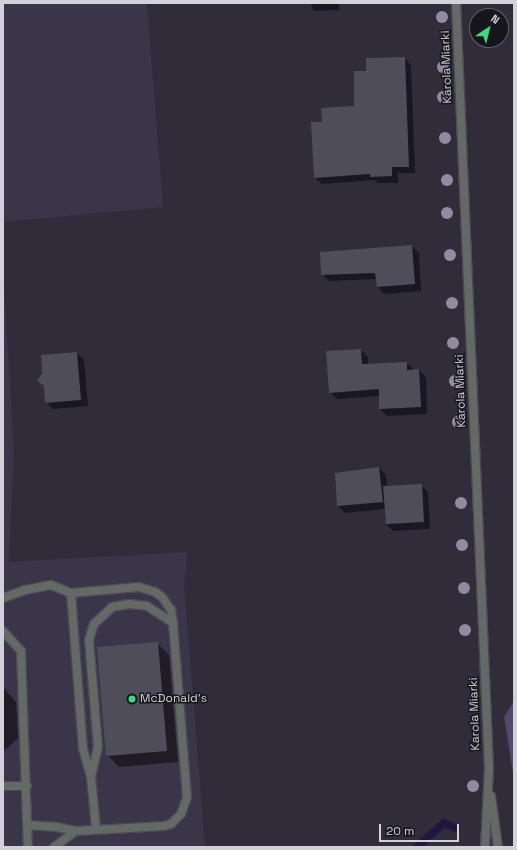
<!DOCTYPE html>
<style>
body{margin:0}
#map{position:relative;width:517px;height:850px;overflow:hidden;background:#302c3a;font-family:"Space Grotesk",sans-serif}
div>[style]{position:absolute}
.built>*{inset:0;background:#3a3548}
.green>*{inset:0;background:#52496c}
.shadow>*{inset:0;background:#0007}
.stream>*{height:8px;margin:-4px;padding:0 4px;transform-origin:4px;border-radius:4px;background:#23163e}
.building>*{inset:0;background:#504d5b}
.roads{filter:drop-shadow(1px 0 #4d4a56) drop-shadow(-1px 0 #4d4a56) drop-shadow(0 1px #4d4a56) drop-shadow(0 -1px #4d4a56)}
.lane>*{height:8px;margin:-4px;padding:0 4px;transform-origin:4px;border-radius:4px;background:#636964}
.street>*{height:8px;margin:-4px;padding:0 4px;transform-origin:4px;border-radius:4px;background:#636964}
.trees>*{width:12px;height:12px;margin:-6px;border-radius:50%;background:#918ba2}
.dots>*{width:11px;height:11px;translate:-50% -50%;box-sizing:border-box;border:2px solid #17161c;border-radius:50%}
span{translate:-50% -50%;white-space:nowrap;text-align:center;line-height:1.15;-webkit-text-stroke:3px #17161c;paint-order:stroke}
.street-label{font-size:12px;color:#d2d0d8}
.poi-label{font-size:12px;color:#d2d0d8}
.left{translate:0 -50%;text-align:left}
.frame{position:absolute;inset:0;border:4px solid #d2d0d8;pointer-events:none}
.north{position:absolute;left:469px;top:8px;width:40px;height:40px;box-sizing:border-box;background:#17161c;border:1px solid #626067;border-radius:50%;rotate:35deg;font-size:11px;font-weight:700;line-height:16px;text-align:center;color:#d2d0d8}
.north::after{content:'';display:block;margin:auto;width:14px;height:18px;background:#3cd77e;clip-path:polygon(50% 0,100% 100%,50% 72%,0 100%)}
.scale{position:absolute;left:379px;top:824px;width:80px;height:18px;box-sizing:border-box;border:2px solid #d2d0d8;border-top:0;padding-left:5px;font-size:12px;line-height:14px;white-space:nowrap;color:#d2d0d8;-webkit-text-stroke:3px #17161c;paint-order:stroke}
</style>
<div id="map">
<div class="built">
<div style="clip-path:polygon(3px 3px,147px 3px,163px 207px,3px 222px)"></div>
<div style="clip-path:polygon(3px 266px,14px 452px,9px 562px,188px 552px,184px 583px,205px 847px,3px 847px)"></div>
</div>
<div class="green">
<div style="clip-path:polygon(514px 701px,514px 779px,504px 717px)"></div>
</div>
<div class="shadow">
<div style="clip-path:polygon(310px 3px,339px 3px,339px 10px,314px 11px)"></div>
<div style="clip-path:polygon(405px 58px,411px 65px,415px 173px,398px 173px,398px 183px,378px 183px,375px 180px,322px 184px,315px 178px,323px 123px,355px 107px,367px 72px)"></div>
<div style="clip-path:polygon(412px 246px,419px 253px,421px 291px,384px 294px,378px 287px,377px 279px,329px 281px,322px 274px)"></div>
<div style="clip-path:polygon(361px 350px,368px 357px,368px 364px,407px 363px,414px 370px,419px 370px,426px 377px,427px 414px,387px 416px,380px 409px,380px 396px,337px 399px,330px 392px)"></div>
<div style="clip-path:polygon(77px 353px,84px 360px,88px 406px,53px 409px,46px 402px,45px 387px,38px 381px)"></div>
<div style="clip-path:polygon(379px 468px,386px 475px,387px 487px,421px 485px,428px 492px,430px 529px,393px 531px,386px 524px,386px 509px,345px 513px,338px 506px,336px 474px)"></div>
<div style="clip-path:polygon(157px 643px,169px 655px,178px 762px,119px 767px,107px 755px)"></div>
<div style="clip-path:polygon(3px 687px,16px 702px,18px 738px,3px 752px)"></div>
</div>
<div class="stream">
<div style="left:417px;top:847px;width:36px;rotate:-42deg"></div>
<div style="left:444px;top:823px;width:13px;rotate:23deg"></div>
</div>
<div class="building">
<div style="clip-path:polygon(405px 57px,409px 167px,392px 167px,392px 176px,370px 177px,370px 174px,314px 178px,311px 122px,322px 122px,321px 108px,354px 106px,354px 71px,366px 71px,366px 58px)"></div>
<div style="clip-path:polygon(412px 245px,415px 284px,377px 287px,375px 273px,321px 275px,320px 252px)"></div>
<div style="clip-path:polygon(361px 349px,362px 364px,407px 362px,407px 370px,419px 369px,421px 407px,379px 409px,379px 389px,329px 393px,326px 351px)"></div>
<div style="clip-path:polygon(77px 352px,81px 400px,45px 403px,44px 386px,37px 381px,42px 373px,41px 355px)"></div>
<div style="clip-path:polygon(379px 467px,383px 502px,337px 506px,335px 473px)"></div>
<div style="clip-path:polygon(422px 484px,424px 522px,386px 524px,383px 486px)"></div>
<div style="clip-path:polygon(158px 642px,167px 751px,106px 756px,97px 647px)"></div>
</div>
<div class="roads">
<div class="lane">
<div style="left:71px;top:593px;width:156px;rotate:85.6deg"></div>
<div style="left:83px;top:749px;width:29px;rotate:74deg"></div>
<div style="left:91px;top:777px;width:51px;rotate:84.4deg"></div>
<div style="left:3px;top:598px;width:23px;rotate:-20deg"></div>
<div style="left:25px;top:590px;width:26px;rotate:-11deg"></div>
<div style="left:51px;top:585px;width:22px;rotate:22deg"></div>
<div style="left:71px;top:593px;width:68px;rotate:-5deg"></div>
<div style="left:139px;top:587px;width:17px;rotate:17deg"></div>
<div style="left:155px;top:592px;width:9px;rotate:36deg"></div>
<div style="left:162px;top:597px;width:16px;rotate:55deg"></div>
<div style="left:171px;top:610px;width:13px;rotate:81deg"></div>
<div style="left:173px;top:623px;width:175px;rotate:85.4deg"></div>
<div style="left:187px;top:797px;width:18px;rotate:109deg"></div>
<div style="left:181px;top:814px;width:14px;rotate:135deg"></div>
<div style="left:171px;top:824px;width:7px;rotate:164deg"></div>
<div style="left:164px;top:826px;width:88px;rotate:176.7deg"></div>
<div style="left:76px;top:831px;width:19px;rotate:-168deg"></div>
<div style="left:57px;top:827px;width:30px;rotate:-176deg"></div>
<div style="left:3px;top:631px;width:27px;rotate:48deg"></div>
<div style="left:21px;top:651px;width:196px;rotate:88deg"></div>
<div style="left:91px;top:777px;width:31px;rotate:-77deg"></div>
<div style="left:98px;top:747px;width:107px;rotate:-94.8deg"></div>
<div style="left:89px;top:640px;width:17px;rotate:-73deg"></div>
<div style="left:94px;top:624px;width:25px;rotate:-43deg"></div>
<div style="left:112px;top:607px;width:17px;rotate:-10deg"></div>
<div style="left:129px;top:604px;width:18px;rotate:6deg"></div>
<div style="left:147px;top:606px;width:31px;rotate:33deg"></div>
<div style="left:3px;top:786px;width:24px"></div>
<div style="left:54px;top:847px;width:27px;rotate:-36deg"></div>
</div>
<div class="street">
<div style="left:456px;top:3px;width:766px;rotate:87.53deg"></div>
<div style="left:489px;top:768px;width:79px;rotate:92.9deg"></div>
<div style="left:491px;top:796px;width:51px;rotate:82.2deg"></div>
</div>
</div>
<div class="trees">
<div style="left:442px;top:17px"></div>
<div style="left:443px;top:67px"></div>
<div style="left:443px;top:97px"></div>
<div style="left:445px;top:138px"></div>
<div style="left:447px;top:180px"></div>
<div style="left:447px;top:213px"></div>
<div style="left:450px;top:255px"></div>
<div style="left:452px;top:303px"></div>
<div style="left:453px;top:343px"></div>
<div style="left:455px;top:381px"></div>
<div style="left:458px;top:422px"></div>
<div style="left:461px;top:503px"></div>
<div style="left:462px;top:545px"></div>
<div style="left:464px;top:588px"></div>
<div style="left:465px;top:630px"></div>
<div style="left:473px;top:786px"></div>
</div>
<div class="dots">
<div style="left:132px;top:699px;background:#3cd77e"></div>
</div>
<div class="street-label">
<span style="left:447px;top:67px;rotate:-92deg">Karola Miarki</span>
<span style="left:461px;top:391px;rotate:-92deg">Karola Miarki</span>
<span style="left:475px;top:714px;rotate:-92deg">Karola Miarki</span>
</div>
<div class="poi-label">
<span class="left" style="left:140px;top:699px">McDonald's</span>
</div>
<div class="frame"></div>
<div class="north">N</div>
<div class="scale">20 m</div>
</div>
